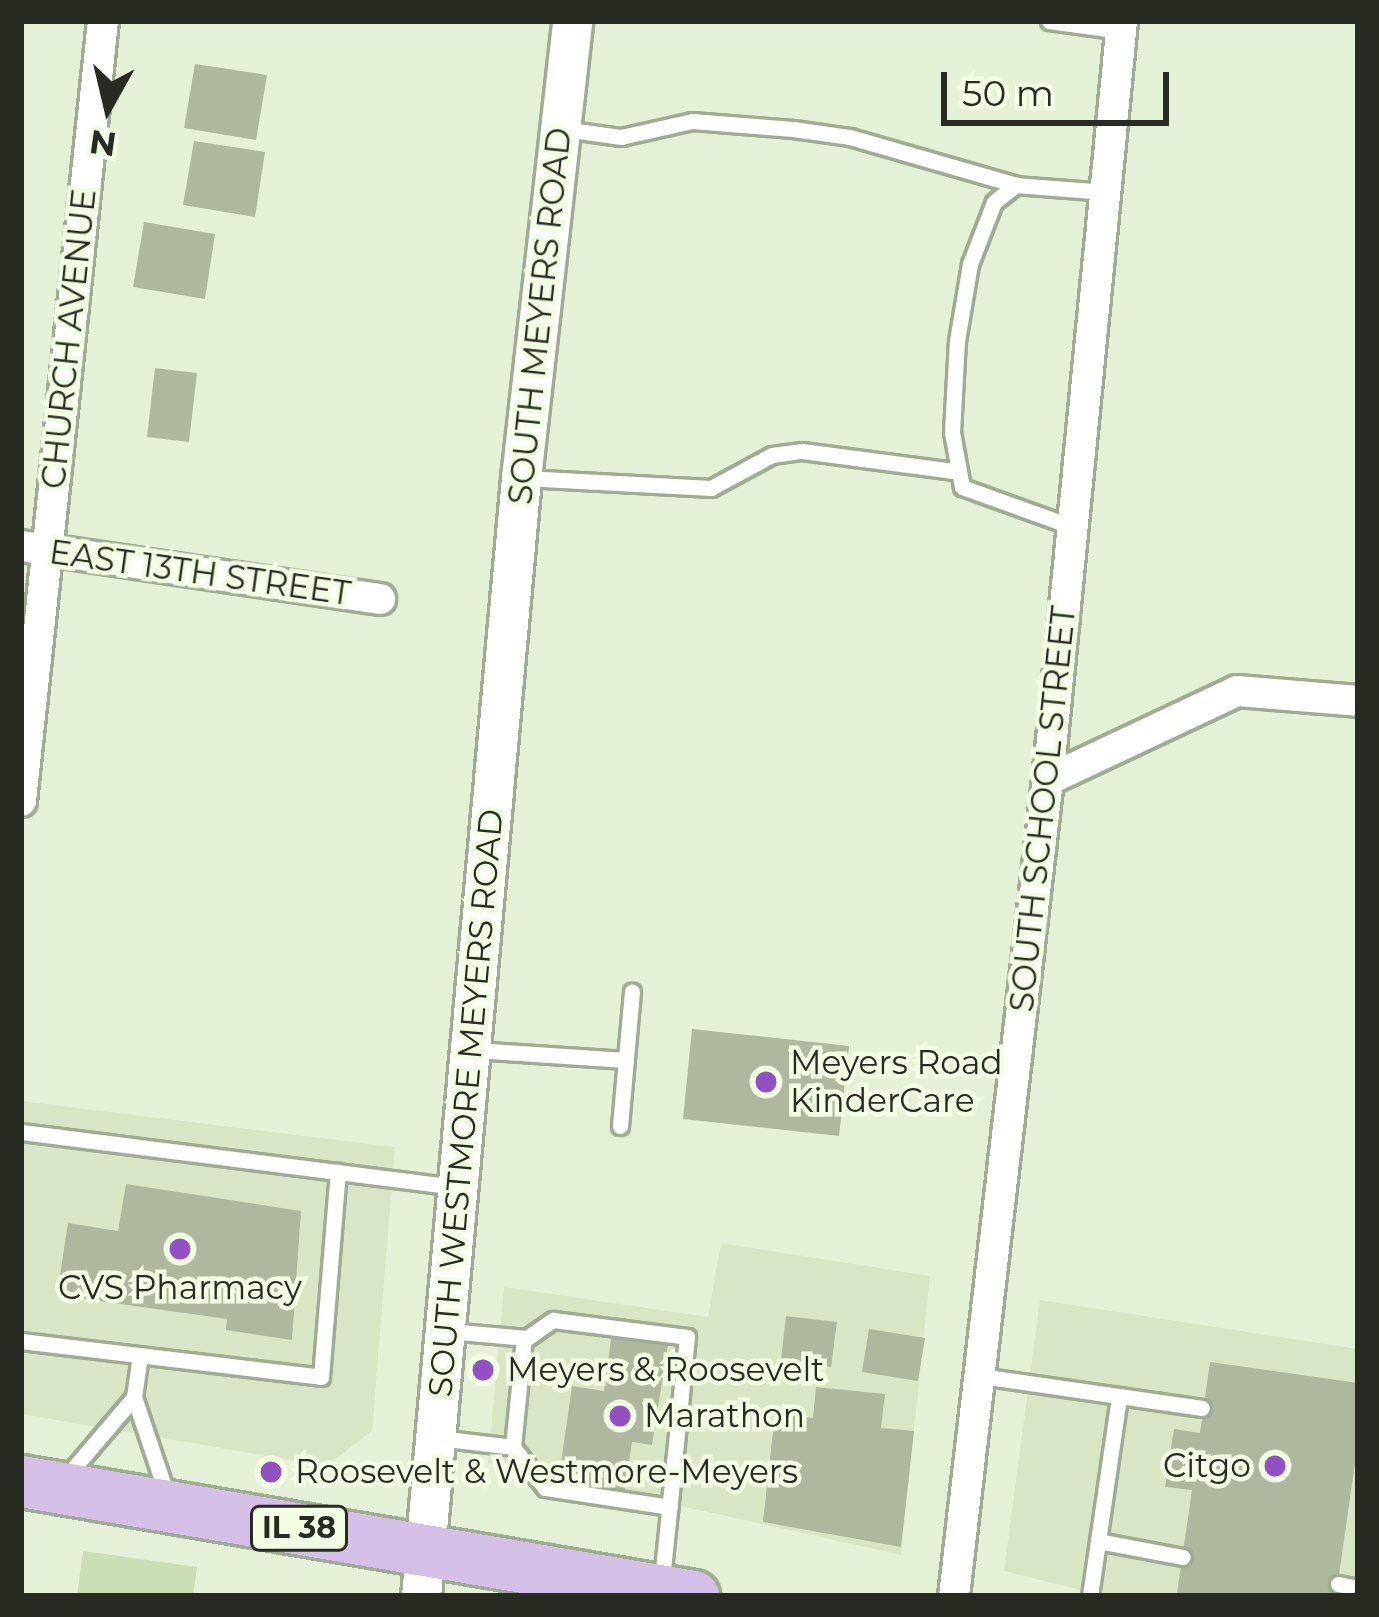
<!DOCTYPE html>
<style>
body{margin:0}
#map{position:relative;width:1379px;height:1617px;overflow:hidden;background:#e5f1d7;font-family:Montserrat,sans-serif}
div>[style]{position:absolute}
.built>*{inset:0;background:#d8e6c6}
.green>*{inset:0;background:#ccdeb4}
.building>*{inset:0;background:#adb89f}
.roads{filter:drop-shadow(3px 0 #a0ab93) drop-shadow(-3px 0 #a0ab93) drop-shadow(0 3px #a0ab93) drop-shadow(0 -3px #a0ab93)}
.service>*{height:15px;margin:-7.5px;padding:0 7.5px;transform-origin:7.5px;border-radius:7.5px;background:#fff}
.minor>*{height:30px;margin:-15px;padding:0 15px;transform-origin:15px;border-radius:15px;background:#fff}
.tertiary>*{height:39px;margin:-19.5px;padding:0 19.5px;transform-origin:19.5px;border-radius:19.5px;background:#fff}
.primary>*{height:51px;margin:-25.5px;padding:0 25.5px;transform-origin:25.5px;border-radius:25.5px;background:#d4bfe7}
.dots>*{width:33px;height:33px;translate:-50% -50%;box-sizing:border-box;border:6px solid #f2fee4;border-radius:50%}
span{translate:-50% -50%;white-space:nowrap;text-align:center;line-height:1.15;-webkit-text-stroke:9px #f2fee4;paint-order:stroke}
.shield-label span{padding:3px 9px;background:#f2fee4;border:3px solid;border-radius:9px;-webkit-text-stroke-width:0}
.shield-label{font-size:30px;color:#272b21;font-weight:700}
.street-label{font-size:33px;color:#272b21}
.poi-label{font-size:33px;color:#272b21}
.left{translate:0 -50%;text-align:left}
.right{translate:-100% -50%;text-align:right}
.frame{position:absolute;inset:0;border:24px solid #272b21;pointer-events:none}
.north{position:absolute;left:48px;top:48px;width:120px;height:120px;-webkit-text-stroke:9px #f2fee4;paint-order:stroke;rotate:188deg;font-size:33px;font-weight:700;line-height:48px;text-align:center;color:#272b21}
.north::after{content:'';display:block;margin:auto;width:42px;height:54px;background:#272b21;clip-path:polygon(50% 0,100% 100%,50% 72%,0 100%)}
.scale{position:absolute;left:941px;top:72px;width:228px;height:54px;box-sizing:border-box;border:6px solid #272b21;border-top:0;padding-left:15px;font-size:36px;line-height:42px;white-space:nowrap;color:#272b21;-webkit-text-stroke:9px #f2fee4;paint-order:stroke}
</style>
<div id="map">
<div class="built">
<div style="clip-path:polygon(21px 1101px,395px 1147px,372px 1431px,326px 1466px,21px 1414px)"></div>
<div style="clip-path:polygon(721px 1243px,930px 1276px,901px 1555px,488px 1463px,504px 1287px,708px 1317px)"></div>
<div style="clip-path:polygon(1040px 1300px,1358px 1349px,1358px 1596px,1105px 1596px,1004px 1571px)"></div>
</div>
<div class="green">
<div style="clip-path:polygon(83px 1551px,197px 1567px,193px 1596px,77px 1596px)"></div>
</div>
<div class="building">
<div style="clip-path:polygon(195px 64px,267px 75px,256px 140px,184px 128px)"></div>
<div style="clip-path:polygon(194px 141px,265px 152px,255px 217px,183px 205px)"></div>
<div style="clip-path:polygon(144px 222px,215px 234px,205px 299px,133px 287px)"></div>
<div style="clip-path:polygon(155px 368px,197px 373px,189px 442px,147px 437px)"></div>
<div style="clip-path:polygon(692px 1029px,849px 1046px,839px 1136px,683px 1119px)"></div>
<div style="clip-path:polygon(126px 1184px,301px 1211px,292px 1340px,226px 1330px,227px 1319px,57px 1295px,68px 1223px,118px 1231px)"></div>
<div style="clip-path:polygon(786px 1316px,837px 1322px,831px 1367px,781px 1360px)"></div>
<div style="clip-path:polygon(614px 1317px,671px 1326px,652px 1445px,632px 1442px,624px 1496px,558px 1485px,572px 1386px,604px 1391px)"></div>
<div style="clip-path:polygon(869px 1329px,925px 1338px,918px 1381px,862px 1372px)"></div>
<div style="clip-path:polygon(1210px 1362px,1358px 1383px,1358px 1442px,1336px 1596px,1177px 1593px,1192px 1490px,1165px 1487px,1174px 1429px,1200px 1433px)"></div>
<div style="clip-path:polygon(816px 1387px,885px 1394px,881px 1428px,914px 1431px,901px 1547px,763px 1522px,775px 1414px,813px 1418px)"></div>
</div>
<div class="roads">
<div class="service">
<div style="left:1049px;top:21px;width:73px;rotate:7.9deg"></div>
<div style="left:563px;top:129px;width:59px;rotate:7.9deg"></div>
<div style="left:621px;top:137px;width:73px;rotate:-12.7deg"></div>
<div style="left:692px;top:121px;width:101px;rotate:4.5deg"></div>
<div style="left:793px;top:129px;width:58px;rotate:8deg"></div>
<div style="left:850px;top:137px;width:173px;rotate:16.1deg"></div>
<div style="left:524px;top:478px;width:187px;rotate:3.1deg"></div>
<div style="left:711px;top:488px;width:69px;rotate:-28.4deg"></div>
<div style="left:772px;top:455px;width:30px;rotate:-8deg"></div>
<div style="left:802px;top:451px;width:153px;rotate:7.5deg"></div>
<div style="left:1073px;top:527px;width:118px;rotate:-160.2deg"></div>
<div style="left:962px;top:487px;width:56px;rotate:-100.3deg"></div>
<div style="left:952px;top:432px;width:91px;rotate:-86.9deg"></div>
<div style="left:957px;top:341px;width:78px;rotate:-80.4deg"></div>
<div style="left:970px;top:264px;width:66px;rotate:-68.8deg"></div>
<div style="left:994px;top:202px;width:28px;rotate:-38deg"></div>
<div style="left:1016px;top:185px;width:89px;rotate:4.5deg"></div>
<div style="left:474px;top:1050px;width:152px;rotate:3.8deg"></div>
<div style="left:620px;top:1126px;width:135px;rotate:-84.9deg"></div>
<div style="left:21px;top:1132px;width:436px;rotate:7.2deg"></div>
<div style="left:448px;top:1331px;width:79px;rotate:5.1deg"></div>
<div style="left:527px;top:1338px;width:32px;rotate:-35deg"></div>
<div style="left:553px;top:1320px;width:135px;rotate:7.2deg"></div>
<div style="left:687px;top:1337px;width:245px;rotate:95.9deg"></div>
<div style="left:524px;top:1338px;width:110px;rotate:95.8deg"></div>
<div style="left:513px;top:1447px;width:52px;rotate:52deg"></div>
<div style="left:545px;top:1488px;width:126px;rotate:8.6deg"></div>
<div style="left:21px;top:1341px;width:302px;rotate:6.8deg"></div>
<div style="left:321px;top:1377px;width:206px;rotate:-85.3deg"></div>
<div style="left:140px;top:1355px;width:42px;rotate:98.1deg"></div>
<div style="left:134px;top:1397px;width:107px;rotate:71.4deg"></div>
<div style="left:980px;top:1376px;width:224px;rotate:8.2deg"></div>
<div style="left:438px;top:1438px;width:76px;rotate:6.8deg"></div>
<div style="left:66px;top:1477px;width:105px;rotate:-49.6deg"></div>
<div style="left:1098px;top:1541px;width:86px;rotate:10.7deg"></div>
<div style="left:1338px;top:1584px;width:20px;rotate:11deg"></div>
<div style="left:1090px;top:1596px;width:202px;rotate:-81.7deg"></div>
</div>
<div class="minor">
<div style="left:21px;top:546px;width:363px;rotate:8.4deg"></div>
<div style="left:1048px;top:780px;width:209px;rotate:-25.2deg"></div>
<div style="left:1237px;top:691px;width:121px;rotate:4.7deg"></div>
<div style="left:21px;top:801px;width:784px;rotate:-84deg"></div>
<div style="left:954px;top:1596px;width:821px;rotate:-83.43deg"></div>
<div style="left:1048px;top:780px;width:763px;rotate:-84.43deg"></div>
</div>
<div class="tertiary">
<div style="left:421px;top:1596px;width:1122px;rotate:-84.89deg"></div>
<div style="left:521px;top:478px;width:460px;rotate:-83.6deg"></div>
</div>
<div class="primary">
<div style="left:21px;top:1481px;width:682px;rotate:9.71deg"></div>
</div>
</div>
<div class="dots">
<div style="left:766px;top:1082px;background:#9350c4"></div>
<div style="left:180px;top:1249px;background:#9350c4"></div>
<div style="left:483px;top:1370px;background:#9350c4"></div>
<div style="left:620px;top:1416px;background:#9350c4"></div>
<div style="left:1275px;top:1466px;background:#9350c4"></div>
<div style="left:271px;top:1472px;background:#9350c4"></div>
</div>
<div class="shield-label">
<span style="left:299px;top:1528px">IL 38</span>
</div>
<div class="street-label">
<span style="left:540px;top:316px;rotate:-84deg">SOUTH MEYERS ROAD</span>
<span style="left:69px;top:339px;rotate:-84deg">CHURCH AVENUE</span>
<span style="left:200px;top:573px;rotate:8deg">EAST 13TH STREET</span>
<span style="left:1043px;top:809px;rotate:-84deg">SOUTH SCHOOL STREET</span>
<span style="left:466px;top:1103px;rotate:-85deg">SOUTH WESTMORE MEYERS ROAD</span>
</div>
<div class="poi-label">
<span class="left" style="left:790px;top:1082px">Meyers Road<br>KinderCare</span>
<span style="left:180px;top:1288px">CVS Pharmacy</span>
<span class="left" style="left:507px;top:1370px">Meyers &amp; Roosevelt</span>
<span class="left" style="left:644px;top:1416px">Marathon</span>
<span class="right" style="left:1251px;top:1466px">Citgo</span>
<span class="left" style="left:295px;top:1472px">Roosevelt &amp; Westmore-Meyers</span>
</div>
<div class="frame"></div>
<div class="north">N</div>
<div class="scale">50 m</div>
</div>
